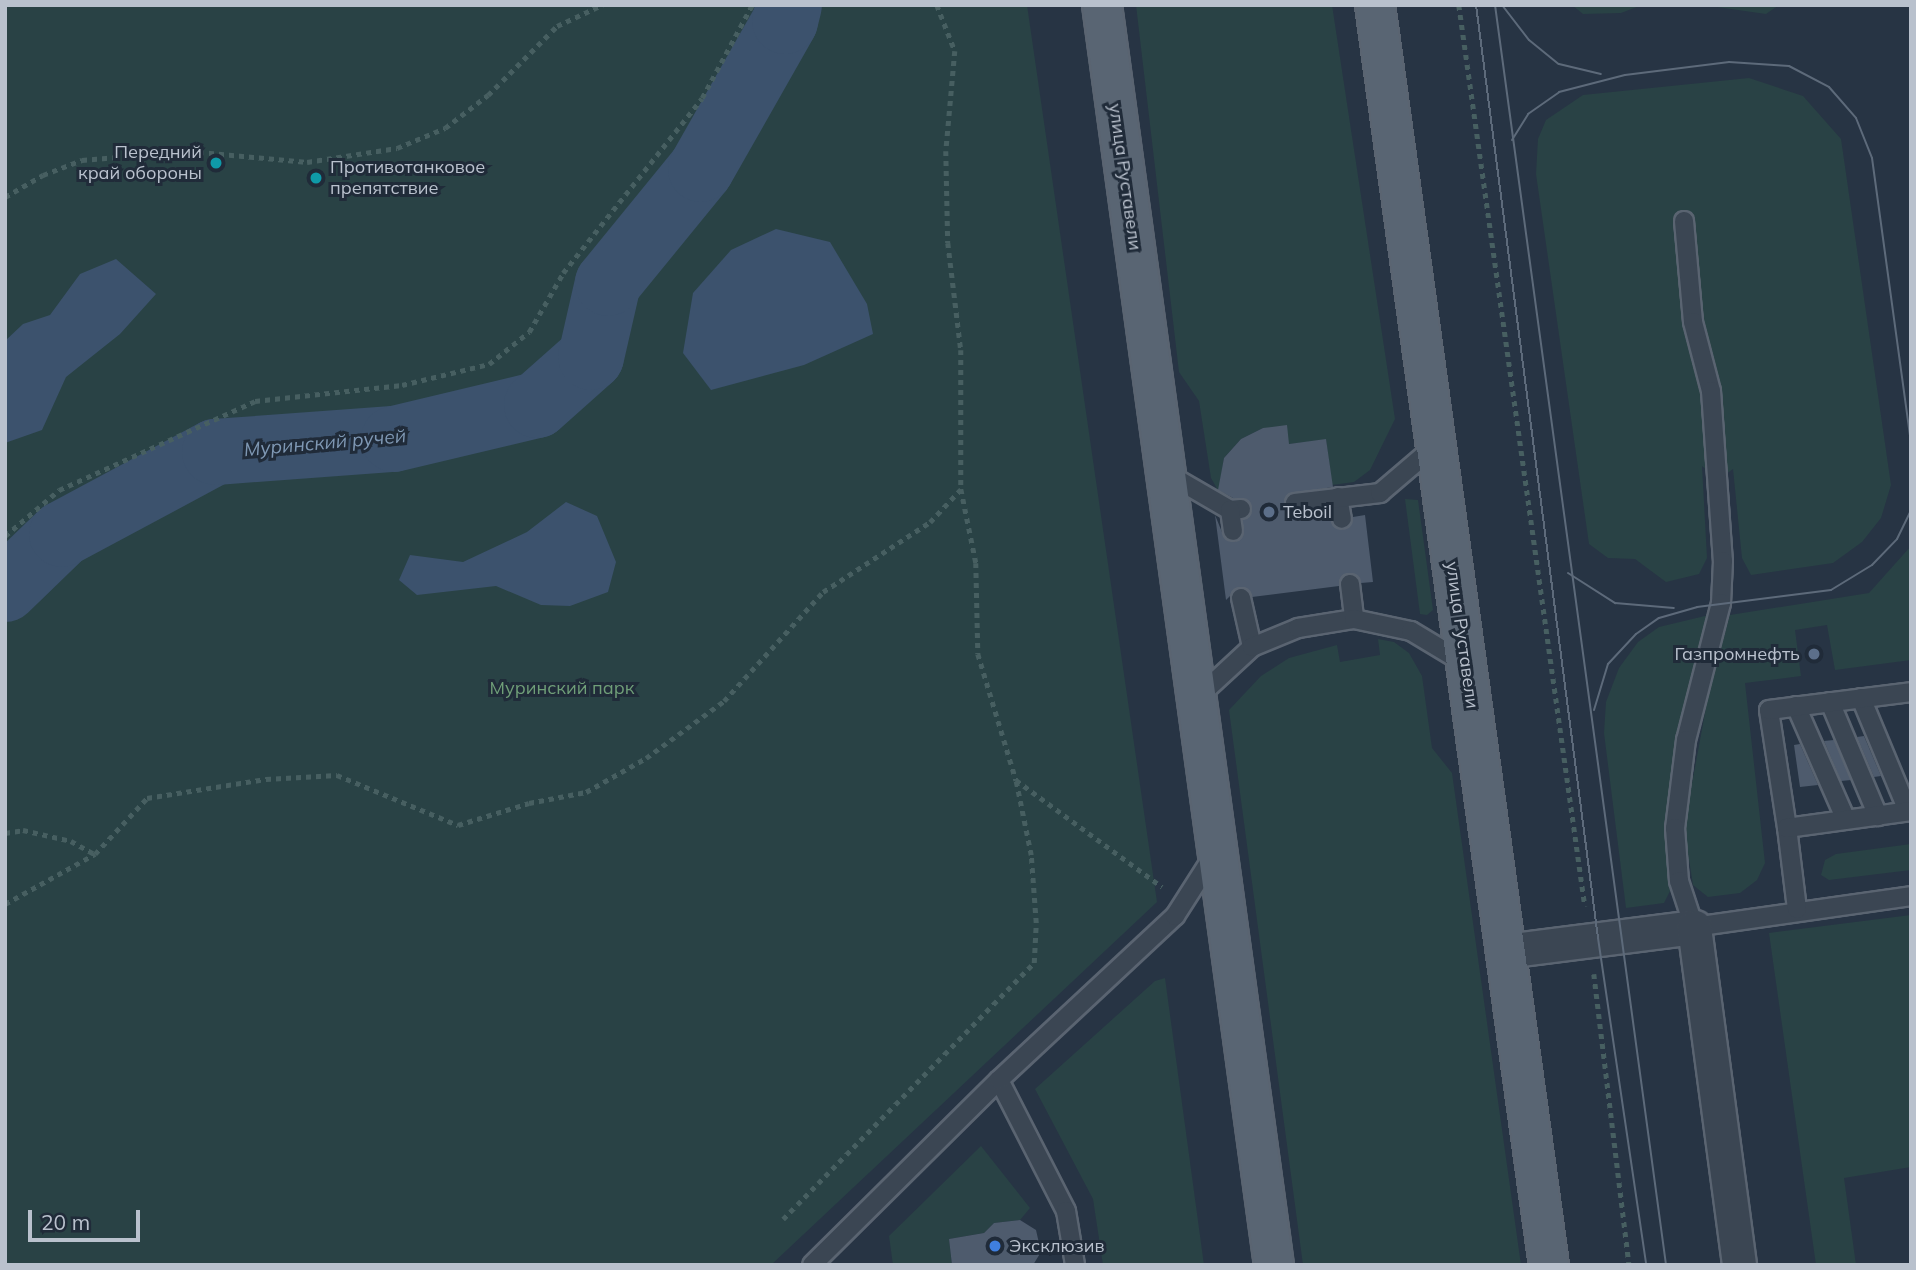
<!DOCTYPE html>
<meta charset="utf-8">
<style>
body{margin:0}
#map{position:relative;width:1916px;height:1270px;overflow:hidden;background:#273444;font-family:Mulish,sans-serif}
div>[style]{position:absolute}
.green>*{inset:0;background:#294245}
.water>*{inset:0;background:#3c526d}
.river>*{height:66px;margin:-33px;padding:0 33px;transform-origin:33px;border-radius:33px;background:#3c526d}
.building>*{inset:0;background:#4e5b6d}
.path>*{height:4.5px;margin-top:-2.25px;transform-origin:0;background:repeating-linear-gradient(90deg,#475f61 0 5px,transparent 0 10px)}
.roads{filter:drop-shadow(2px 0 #5a6471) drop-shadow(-2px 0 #5a6471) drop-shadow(0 2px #5a6471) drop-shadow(0 -2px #5a6471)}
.lane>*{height:18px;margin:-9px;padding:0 9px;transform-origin:9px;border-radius:9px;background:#3b4653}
.street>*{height:33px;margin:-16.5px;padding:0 16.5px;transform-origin:16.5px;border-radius:16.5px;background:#3b4653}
.primary>*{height:38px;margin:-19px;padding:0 19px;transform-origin:19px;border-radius:19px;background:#596573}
.tram>*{height:2px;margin:-1px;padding:0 1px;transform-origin:1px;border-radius:1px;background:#5d6a7a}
.dots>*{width:19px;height:19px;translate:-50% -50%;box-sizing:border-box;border:4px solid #202b39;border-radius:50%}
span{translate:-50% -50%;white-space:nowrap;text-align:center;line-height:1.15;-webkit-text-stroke:6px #202b39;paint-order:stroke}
.poi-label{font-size:18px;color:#b9c1cd}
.right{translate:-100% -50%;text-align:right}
.left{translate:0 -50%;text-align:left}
.street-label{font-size:18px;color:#b9c1cd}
.park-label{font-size:18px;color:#6f9e78}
.water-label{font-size:19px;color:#7f98b4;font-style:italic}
.frame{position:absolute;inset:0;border:7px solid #b9c1cd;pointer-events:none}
.scale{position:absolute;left:28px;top:1210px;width:112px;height:32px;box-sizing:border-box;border:4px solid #b9c1cd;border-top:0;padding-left:9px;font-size:21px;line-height:24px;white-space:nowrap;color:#b9c1cd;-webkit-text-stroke:5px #202b39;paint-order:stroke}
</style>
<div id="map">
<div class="green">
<div style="clip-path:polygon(5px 5px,1027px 5px,1157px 902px,771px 1265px,5px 1265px)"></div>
<div style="clip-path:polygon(1136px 5px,1332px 5px,1395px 419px,1370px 470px,1354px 482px,1332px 485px,1326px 440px,1289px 444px,1263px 428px,1241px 439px,1224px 458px,1220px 482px,1225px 481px,1228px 498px,1220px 494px,1211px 478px,1199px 401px,1179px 372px)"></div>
<div style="clip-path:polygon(1572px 5px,1642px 5px,1621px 13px,1583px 14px)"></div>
<div style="clip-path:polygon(1703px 5px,1779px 5px,1766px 14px)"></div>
<div style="clip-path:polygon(1749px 78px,1803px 96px,1841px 139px,1891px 485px,1881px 518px,1862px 542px,1833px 563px,1751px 575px,1742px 558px,1733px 469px,1718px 480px,1702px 466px,1707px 558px,1699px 574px,1666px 582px,1635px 559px,1608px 558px,1589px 544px,1536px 174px,1538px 139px,1546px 120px,1583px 95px)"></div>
<div style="clip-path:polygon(1405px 499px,1418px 500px,1433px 610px,1427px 615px,1420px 614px)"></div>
<div style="clip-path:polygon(1911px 546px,1911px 660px,1835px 670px,1827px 625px,1795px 630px,1801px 676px,1745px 683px,1765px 863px,1757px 880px,1740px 893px,1708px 897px,1693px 885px,1684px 827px,1710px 686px,1730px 615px,1869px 593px)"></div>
<div style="clip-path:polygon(1709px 615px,1677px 741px,1664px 825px,1673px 885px,1664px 903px,1626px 908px,1604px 733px,1606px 702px,1619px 668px,1638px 642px,1659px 627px)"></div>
<div style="clip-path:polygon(1378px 639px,1394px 642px,1409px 653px,1422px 676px,1432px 748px,1452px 773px,1521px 1265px,1303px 1265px,1229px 710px,1261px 676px,1289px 658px,1337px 645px,1340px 662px,1380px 655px)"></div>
<div style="clip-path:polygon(1911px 844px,1911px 870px,1829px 880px,1821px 875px,1825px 860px,1836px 854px)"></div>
<div style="clip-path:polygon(1911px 915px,1911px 1167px,1844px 1178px,1856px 1265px,1816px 1265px,1769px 933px)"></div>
<div style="clip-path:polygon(1165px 978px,1204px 1265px,1103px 1265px,1093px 1199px,1035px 1089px,1155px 981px)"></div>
<div style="clip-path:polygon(981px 1146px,1030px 1208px,1020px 1220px,994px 1223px,984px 1233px,949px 1239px,952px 1265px,893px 1265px,889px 1236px)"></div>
</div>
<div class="water">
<div style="clip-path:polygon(776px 229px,830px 242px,867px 304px,873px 334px,804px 365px,711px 390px,683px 353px,693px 293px,731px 250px)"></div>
<div style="clip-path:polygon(116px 259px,156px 294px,120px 334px,66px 377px,42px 430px,5px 443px,5px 341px,23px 324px,50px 315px,80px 274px)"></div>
<div style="clip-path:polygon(566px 502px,597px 516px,616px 562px,608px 592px,570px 606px,541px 605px,496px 586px,417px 595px,399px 580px,410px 555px,463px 562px,527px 532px)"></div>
</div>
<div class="river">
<div style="left:5px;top:589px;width:79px;rotate:-44deg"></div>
<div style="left:62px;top:534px;width:174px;rotate:-28.2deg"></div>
<div style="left:215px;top:452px;width:179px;rotate:-4.2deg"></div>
<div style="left:394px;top:439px;width:147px;rotate:-13.4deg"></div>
<div style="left:537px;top:405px;width:72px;rotate:-41.6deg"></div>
<div style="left:591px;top:357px;width:76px;rotate:-77.1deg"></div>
<div style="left:608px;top:283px;width:147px;rotate:-50.8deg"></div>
<div style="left:701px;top:169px;width:170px;rotate:-60.4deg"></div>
<div style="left:785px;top:21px;width:16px;rotate:-76deg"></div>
</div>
<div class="building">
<div style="clip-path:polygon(1287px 425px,1289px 444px,1326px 439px,1333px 487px,1289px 494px,1286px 509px,1296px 514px,1329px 510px,1333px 526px,1343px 530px,1353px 517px,1365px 515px,1373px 582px,1361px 583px,1348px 573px,1339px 586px,1252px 597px,1239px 587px,1226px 600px,1215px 515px,1224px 537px,1235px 542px,1243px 536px,1243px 520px,1252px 509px,1246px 499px,1233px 498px,1218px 490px,1224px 458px,1241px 439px,1263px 428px)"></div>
<div style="clip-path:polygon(1864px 736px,1881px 776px,1874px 777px,1857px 737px)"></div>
<div style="clip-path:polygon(1834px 740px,1851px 780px,1841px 781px,1824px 741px)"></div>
<div style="clip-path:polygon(1800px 744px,1818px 785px,1800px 787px,1794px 745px)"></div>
<div style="clip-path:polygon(1020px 1220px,1036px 1230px,1041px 1252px,1033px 1265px,952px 1265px,949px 1239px,984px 1233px,994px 1223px)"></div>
</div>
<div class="path">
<div style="left:937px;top:5px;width:49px;rotate:68.6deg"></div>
<div style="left:955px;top:51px;width:100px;rotate:95.1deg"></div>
<div style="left:946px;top:151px;width:92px;rotate:88.8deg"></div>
<div style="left:948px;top:243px;width:108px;rotate:83.1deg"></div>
<div style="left:961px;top:350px;width:139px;rotate:90deg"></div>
<div style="left:961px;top:489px;width:76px;rotate:78.5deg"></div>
<div style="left:976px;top:563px;width:91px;rotate:88.7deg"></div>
<div style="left:978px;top:654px;width:132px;rotate:73.2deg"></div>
<div style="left:1016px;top:780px;width:181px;rotate:36.2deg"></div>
<div style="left:1459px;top:5px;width:910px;rotate:82.04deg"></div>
<div style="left:5px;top:197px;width:44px;rotate:-30.1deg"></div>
<div style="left:43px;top:175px;width:42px;rotate:-21deg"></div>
<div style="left:82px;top:160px;width:107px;rotate:-4.8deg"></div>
<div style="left:189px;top:151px;width:119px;rotate:5.3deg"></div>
<div style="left:307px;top:162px;width:91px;rotate:-8.8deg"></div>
<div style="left:397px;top:148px;width:52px;rotate:-22.6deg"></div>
<div style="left:445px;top:128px;width:54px;rotate:-37.5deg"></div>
<div style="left:488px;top:95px;width:98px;rotate:-45deg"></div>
<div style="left:557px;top:26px;width:50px;rotate:-25deg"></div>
<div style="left:5px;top:536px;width:71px;rotate:-40.4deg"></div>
<div style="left:59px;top:490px;width:215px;rotate:-24.4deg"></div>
<div style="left:255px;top:401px;width:148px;rotate:-6.2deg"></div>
<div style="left:402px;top:385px;width:89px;rotate:-13.6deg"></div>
<div style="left:489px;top:364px;width:51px;rotate:-38.7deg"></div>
<div style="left:529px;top:332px;width:68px;rotate:-60deg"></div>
<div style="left:563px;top:273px;width:223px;rotate:-51.5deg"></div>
<div style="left:702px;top:98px;width:106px;rotate:-61.7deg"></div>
<div style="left:5px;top:833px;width:18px;rotate:-9deg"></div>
<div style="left:23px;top:830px;width:49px;rotate:12.9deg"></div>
<div style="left:71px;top:841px;width:26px;rotate:29deg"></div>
<div style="left:5px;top:904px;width:103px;rotate:-29.1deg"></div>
<div style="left:95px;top:854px;width:76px;rotate:-47.1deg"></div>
<div style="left:147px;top:798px;width:121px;rotate:-9.1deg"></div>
<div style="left:266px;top:779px;width:71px;rotate:-3.2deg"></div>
<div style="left:337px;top:775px;width:131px;rotate:22.5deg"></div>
<div style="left:458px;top:825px;width:74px;rotate:-17.2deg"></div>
<div style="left:529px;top:803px;width:58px;rotate:-10.9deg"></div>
<div style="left:586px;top:792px;width:69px;rotate:-29.5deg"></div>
<div style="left:646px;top:758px;width:97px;rotate:-36.2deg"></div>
<div style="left:724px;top:701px;width:147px;rotate:-47.8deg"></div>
<div style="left:823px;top:592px;width:128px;rotate:-33.2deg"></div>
<div style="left:930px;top:522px;width:45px;rotate:-46.8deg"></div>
<div style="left:1594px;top:974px;width:293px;rotate:83.1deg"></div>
<div style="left:783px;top:1219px;width:359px;rotate:-45.6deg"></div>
<div style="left:1034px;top:963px;width:40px;rotate:-87.1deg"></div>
<div style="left:1036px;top:923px;width:68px;rotate:-94.2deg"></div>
<div style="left:1031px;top:855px;width:76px;rotate:-101.5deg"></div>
</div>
<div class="roads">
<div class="lane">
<div style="left:1684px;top:221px;width:101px;rotate:84.9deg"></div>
<div style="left:1693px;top:322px;width:71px;rotate:75.4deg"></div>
<div style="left:1711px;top:391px;width:170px;rotate:86deg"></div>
<div style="left:1723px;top:561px;width:42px;rotate:92.7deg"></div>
<div style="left:1721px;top:603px;width:141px;rotate:104.3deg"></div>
<div style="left:1686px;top:740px;width:89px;rotate:97.1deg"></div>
<div style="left:1675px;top:828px;width:53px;rotate:85.7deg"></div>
<div style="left:1679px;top:881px;width:48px;rotate:71.9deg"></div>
<div style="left:1694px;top:927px;width:219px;rotate:-8.1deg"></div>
<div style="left:1168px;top:474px;width:72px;rotate:30.1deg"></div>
<div style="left:1230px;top:510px;width:11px;rotate:-5deg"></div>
<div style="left:1338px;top:497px;width:22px;rotate:80deg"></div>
<div style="left:1295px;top:503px;width:86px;rotate:-6.7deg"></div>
<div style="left:1380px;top:493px;width:72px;rotate:-40.5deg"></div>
<div style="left:1230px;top:510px;width:21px;rotate:82deg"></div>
<div style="left:1350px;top:584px;width:35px;rotate:83deg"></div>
<div style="left:1241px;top:598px;width:50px;rotate:77.3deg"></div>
<div style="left:1197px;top:698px;width:75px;rotate:-42.8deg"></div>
<div style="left:1252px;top:647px;width:50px;rotate:-22.4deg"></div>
<div style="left:1298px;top:628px;width:57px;rotate:-9.1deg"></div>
<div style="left:1354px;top:619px;width:58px;rotate:11.9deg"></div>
<div style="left:1411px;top:631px;width:64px;rotate:31deg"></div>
<div style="left:1861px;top:698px;width:122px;rotate:67.4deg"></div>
<div style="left:1830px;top:702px;width:124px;rotate:67.2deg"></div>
<div style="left:1796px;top:706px;width:124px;rotate:66.3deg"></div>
<div style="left:1787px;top:828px;width:119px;rotate:-98.7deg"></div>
<div style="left:1769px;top:710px;width:143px;rotate:-7.2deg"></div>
<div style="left:1797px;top:909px;width:82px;rotate:-97deg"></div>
<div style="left:1787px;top:828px;width:125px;rotate:-7.8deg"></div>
<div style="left:999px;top:1080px;width:147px;rotate:62.9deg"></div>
<div style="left:1066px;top:1211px;width:55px;rotate:80.5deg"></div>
<div style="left:812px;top:1265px;width:263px;rotate:-44.7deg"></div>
<div style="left:999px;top:1080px;width:241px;rotate:-43deg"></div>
<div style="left:1175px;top:916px;width:72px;rotate:-57.4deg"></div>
</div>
<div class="street">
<div style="left:1505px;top:951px;width:191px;rotate:-7.2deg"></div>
<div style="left:1694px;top:927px;width:341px;rotate:82.4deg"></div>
</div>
<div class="primary">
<div style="left:1102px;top:5px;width:1272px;rotate:82.23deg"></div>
<div style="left:1375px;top:5px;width:1272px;rotate:82.14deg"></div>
</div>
</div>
<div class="tram">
<div style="left:1476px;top:5px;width:941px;rotate:82.55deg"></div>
<div style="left:1598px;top:938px;width:331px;rotate:81.6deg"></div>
<div style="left:1495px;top:5px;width:1272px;rotate:82.27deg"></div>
<div style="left:1502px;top:5px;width:44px;rotate:52.4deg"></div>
<div style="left:1529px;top:40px;width:38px;rotate:39deg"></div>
<div style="left:1559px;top:64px;width:43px;rotate:13.4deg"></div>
<div style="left:1512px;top:140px;width:31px;rotate:-58deg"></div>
<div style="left:1528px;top:114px;width:38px;rotate:-35deg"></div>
<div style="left:1559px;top:92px;width:68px;rotate:-14.4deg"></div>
<div style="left:1625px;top:75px;width:105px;rotate:-7.1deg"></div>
<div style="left:1729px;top:62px;width:60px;rotate:3.8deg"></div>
<div style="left:1789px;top:66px;width:45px;rotate:27.7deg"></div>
<div style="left:1829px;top:87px;width:41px;rotate:48.9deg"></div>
<div style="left:1856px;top:118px;width:43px;rotate:68.2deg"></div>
<div style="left:1872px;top:158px;width:287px;rotate:82.2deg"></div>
<div style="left:1568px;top:573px;width:56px;rotate:32.6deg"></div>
<div style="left:1615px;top:603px;width:59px;rotate:4.8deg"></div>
<div style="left:1594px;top:710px;width:48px;rotate:-73.1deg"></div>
<div style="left:1608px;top:664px;width:41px;rotate:-47deg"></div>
<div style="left:1636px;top:634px;width:28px;rotate:-35deg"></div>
<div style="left:1659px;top:618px;width:40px;rotate:-16deg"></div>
<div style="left:1697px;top:607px;width:135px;rotate:-7.2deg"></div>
<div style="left:1831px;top:590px;width:48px;rotate:-31.4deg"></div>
<div style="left:1872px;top:565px;width:36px;rotate:-46deg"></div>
<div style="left:1897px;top:539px;width:32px;rotate:-64deg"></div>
</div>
<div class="dots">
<div style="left:216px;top:163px;background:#0f9aa8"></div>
<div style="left:316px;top:178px;background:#0f9aa8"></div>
<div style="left:1269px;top:512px;background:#5c6f8a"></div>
<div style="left:1814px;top:654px;background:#5c6f8a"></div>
<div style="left:995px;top:1246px;background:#3f7fe0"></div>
</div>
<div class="poi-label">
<span class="right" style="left:202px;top:163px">Передний<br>край обороны</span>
<span class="left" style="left:330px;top:178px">Противотанковое<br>препятствие</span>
<span class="left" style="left:1283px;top:512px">Teboil</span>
<span class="right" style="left:1800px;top:654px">Газпромнефть</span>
<span class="left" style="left:1009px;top:1246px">Эксклюзив</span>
</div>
<div class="street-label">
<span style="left:1125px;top:177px;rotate:82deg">улица Руставели</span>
<span style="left:1462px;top:635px;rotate:82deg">улица Руставели</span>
</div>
<div class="park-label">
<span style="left:562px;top:688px">Муринский парк</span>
</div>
<div class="water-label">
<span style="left:325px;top:443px;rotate:-5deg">Муринский ручей</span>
</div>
<div class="frame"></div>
<div class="scale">20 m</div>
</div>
